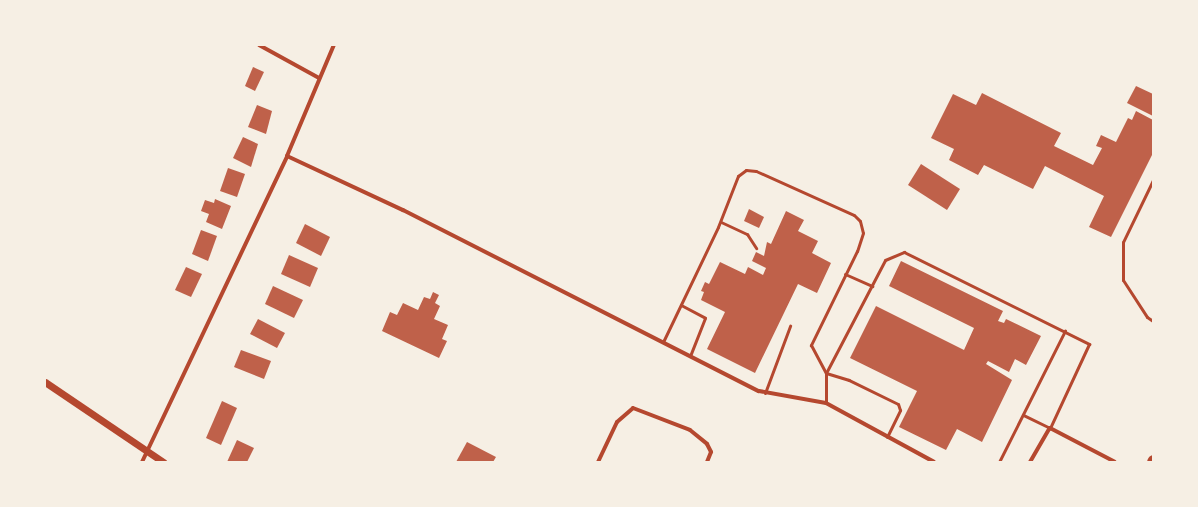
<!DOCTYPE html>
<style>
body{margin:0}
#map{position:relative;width:1198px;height:507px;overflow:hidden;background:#f6efe4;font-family:Mulish,sans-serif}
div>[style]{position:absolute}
.building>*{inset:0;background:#bf614a}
.service>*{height:3px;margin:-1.5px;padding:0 1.5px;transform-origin:1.5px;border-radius:1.5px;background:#b5482f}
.minor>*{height:4px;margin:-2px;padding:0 2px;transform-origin:2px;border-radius:2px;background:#b5482f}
.tertiary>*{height:7px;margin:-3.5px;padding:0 3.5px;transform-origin:3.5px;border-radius:3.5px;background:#b5482f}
.primary>*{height:10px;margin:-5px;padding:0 5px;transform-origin:5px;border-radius:5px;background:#b5482f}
span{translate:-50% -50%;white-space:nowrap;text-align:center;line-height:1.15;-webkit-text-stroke:3px #f6efe4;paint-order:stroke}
.frame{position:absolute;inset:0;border:46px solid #f6efe4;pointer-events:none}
</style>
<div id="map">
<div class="building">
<div style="clip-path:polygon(253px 67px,264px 72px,255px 91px,245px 86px)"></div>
<div style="clip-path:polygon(1136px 86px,1153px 94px,1153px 116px,1127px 103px)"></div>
<div style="clip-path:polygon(982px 93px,1061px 133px,1054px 146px,1093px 165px,1102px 148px,1096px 146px,1101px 135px,1116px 142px,1128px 118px,1132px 120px,1136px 111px,1153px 120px,1153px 153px,1111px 237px,1089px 227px,1104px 196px,1045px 166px,1033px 189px,984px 165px,978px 175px,949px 160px,954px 149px,931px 138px,953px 94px,976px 105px)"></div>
<div style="clip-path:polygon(257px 105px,272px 111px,266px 134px,248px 127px)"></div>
<div style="clip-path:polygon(243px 137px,258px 144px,251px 167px,233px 158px)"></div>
<div style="clip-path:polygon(921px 164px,960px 189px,947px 210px,908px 185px)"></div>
<div style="clip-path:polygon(228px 168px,245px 174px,237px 197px,220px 191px)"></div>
<div style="clip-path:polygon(215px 199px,231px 206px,222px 229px,206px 222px,209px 214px,201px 211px,205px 200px,214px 203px)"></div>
<div style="clip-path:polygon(749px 209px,764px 217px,759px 228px,744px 221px)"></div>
<div style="clip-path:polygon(786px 211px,804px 220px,798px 231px,818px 241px,812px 253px,831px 263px,817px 293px,798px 284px,755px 373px,707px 349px,725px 312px,701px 300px,704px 292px,701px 291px,705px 282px,709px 284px,720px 262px,745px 274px,748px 267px,763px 275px,766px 268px,752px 261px,756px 252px,764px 256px,767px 242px,771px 244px)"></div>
<div style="clip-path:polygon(305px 224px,330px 237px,321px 256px,296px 243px)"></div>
<div style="clip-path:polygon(201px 230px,217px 236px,208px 261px,192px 254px)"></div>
<div style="clip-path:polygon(289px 255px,318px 268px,310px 287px,281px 274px)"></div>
<div style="clip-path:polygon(901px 261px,1003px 311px,998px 321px,1004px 323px,1006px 319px,1041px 336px,1026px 365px,1015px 359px,1009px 372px,988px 361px,986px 364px,1012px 380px,982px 442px,957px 429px,946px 450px,899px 427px,917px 391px,850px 358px,876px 306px,964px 350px,974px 328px,889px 286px)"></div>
<div style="clip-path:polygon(186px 267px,202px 274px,191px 297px,175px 290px)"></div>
<div style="clip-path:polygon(273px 286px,303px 300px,294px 318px,265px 304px)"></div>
<div style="clip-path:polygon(433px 292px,439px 295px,435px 303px,440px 306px,434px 319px,448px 325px,442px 339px,447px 341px,439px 358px,382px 331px,390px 312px,397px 315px,403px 303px,418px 310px,424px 297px,430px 299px)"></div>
<div style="clip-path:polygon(258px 319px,285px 333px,277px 348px,250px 334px)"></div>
<div style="clip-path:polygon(241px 350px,271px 361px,264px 379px,234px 367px)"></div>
<div style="clip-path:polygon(222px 401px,237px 408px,221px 445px,206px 438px)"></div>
<div style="clip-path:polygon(237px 440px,254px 448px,247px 462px,227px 462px)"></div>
<div style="clip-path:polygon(467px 442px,496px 457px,493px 462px,456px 462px)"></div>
</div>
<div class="service">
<div style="left:1153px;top:180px;width:69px;rotate:115.8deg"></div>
<div style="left:1123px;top:242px;width:38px;rotate:90deg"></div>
<div style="left:1123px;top:280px;width:44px;rotate:57deg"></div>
<div style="left:1147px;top:317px;width:7px;rotate:34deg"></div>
<div style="left:721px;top:222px;width:29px;rotate:25deg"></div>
<div style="left:747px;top:234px;width:17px;rotate:57deg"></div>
<div style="left:845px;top:274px;width:30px;rotate:24deg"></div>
<div style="left:681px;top:305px;width:27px;rotate:28deg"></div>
<div style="left:705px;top:318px;width:41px;rotate:111.5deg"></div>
<div style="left:663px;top:342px;width:127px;rotate:-64.4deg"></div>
<div style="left:718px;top:227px;width:55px;rotate:-68.6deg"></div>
<div style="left:738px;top:176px;width:10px;rotate:-37deg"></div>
<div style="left:746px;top:170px;width:10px;rotate:6deg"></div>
<div style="left:756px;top:171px;width:107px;rotate:24.2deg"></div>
<div style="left:854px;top:215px;width:8px;rotate:45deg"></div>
<div style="left:860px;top:221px;width:12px;rotate:76deg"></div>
<div style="left:863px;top:233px;width:19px;rotate:108deg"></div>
<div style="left:857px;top:251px;width:105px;rotate:116.1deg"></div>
<div style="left:811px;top:345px;width:32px;rotate:62deg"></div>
<div style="left:826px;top:373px;width:30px;rotate:90deg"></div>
<div style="left:765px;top:393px;width:72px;rotate:-69.5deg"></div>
<div style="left:887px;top:437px;width:30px;rotate:-64deg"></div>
<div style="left:900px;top:410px;width:6px;rotate:-108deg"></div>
<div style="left:898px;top:404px;width:55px;rotate:-153.9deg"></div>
<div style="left:849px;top:380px;width:24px;rotate:-163deg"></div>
<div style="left:826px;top:373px;width:127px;rotate:-62.4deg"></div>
<div style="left:885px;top:260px;width:21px;rotate:-23deg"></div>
<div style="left:904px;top:252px;width:207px;rotate:26.4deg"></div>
<div style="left:1089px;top:344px;width:93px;rotate:114.9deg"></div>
<div style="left:1050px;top:428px;width:30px;rotate:-154deg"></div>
<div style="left:999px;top:462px;width:147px;rotate:-63.3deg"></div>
</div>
<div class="minor">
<div style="left:259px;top:45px;width:68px;rotate:28.8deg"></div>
<div style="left:287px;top:156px;width:128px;rotate:25deg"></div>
<div style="left:403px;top:210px;width:399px;rotate:27deg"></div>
<div style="left:759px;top:391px;width:68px;rotate:10.2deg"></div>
<div style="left:826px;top:403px;width:123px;rotate:28.6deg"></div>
<div style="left:142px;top:462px;width:339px;rotate:-64.6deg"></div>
<div style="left:287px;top:156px;width:121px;rotate:-67.1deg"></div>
<div style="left:598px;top:462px;width:44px;rotate:-64.6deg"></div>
<div style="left:617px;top:422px;width:21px;rotate:-41deg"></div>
<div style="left:633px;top:408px;width:61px;rotate:21.1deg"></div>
<div style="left:690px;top:430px;width:22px;rotate:39deg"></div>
<div style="left:707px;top:444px;width:9px;rotate:63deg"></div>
<div style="left:711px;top:452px;width:11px;rotate:112deg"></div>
<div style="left:1030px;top:462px;width:39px;rotate:-60deg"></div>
<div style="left:1050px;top:428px;width:73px;rotate:27.6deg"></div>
</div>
<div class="tertiary">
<div style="left:45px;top:382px;width:143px;rotate:34.1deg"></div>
</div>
<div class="primary">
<div style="left:1152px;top:462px;width:2px;rotate:-63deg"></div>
</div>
<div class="frame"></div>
</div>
